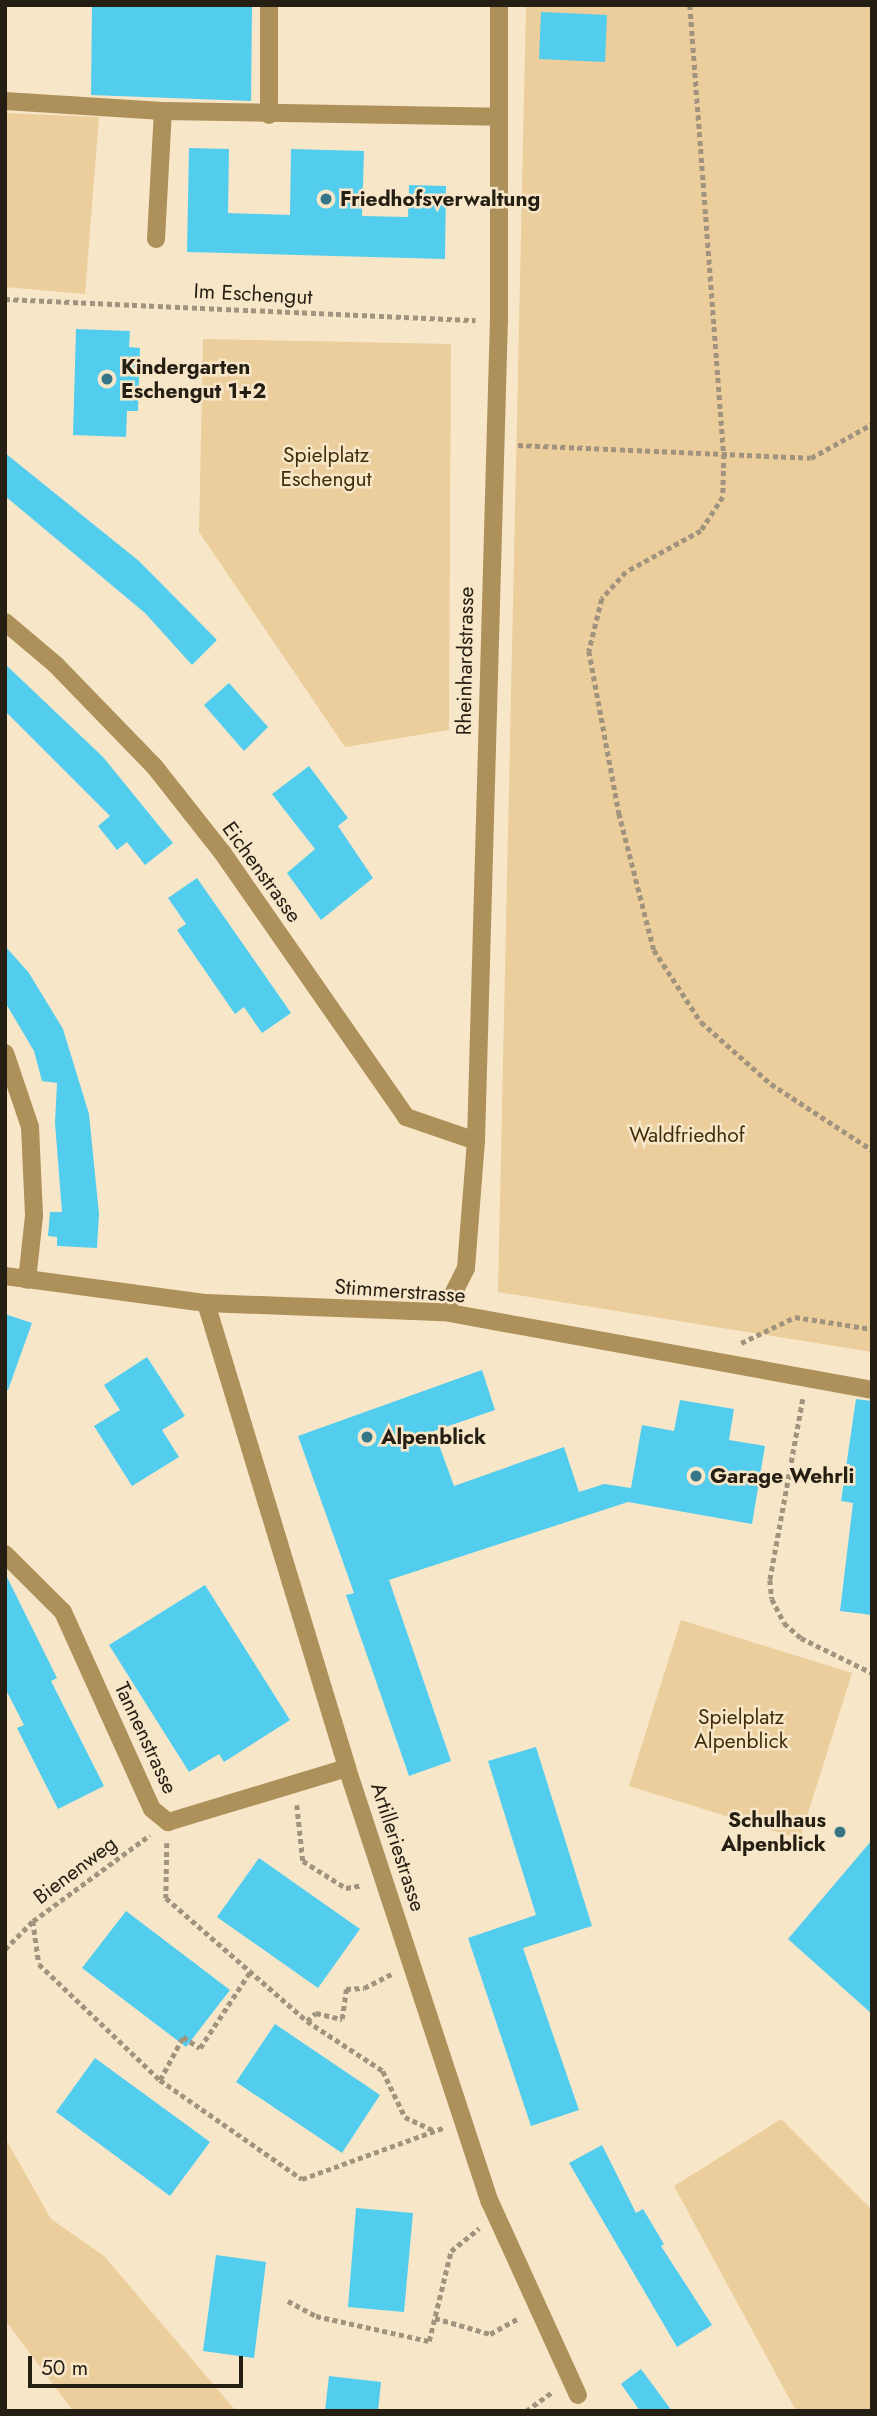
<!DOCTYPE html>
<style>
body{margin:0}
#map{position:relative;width:877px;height:2416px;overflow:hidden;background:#f8e6c9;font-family:Jost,sans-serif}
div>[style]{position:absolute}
.green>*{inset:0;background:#ebce9b}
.building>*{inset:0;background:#52cdee}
.path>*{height:4.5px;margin-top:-2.25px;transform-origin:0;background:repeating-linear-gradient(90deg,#a1947f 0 5px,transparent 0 8.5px)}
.minor>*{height:18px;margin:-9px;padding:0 9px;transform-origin:9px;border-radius:9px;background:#ae905a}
.dots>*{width:19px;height:19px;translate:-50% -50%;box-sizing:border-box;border:4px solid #f8e6c9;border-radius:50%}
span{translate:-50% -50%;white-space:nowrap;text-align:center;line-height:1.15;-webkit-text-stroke:5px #f8e6c9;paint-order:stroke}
.poi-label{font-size:21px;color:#241e13;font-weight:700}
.left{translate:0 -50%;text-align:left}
.right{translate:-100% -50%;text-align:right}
.street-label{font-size:21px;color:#241e13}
.park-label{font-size:21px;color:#412e08}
.frame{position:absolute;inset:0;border:7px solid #241e13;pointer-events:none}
.scale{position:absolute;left:28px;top:2356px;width:215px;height:32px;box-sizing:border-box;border:4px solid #241e13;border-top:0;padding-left:9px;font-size:21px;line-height:24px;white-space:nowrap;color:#241e13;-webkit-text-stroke:5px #f8e6c9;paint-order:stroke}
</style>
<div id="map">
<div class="green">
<div style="clip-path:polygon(526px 5px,872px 5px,872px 1352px,498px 1292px)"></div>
<div style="clip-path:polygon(5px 113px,99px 117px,85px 294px,5px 287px)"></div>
<div style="clip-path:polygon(203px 339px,451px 344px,449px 730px,345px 747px,199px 532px)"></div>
<div style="clip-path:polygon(681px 1620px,852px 1673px,800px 1839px,629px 1786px)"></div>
<div style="clip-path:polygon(781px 2119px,872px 2210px,872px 2411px,796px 2411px,674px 2186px)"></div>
<div style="clip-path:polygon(5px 2138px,51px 2219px,104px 2256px,236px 2411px,73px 2411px,5px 2320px)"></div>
</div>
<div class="building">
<div style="clip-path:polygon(92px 5px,252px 5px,251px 101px,91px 95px)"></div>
<div style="clip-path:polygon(541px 12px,607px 15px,605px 62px,539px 59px)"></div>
<div style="clip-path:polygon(189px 148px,229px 149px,228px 213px,290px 215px,291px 149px,364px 151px,362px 216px,408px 217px,409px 185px,446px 186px,445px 259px,187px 252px)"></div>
<div style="clip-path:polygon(76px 329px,130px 331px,129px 347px,140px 348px,138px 411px,127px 411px,126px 437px,73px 435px)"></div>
<div style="clip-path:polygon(5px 453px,139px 561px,217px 640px,192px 665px,145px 613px,5px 496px)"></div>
<div style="clip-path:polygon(5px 664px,103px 757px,173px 843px,145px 865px,127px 842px,117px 850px,98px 826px,110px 816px,5px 711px)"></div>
<div style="clip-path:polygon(229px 683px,268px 727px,244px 751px,204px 705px)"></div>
<div style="clip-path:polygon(309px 766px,348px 818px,338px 826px,373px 878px,321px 920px,287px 873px,315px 849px,272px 794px)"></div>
<div style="clip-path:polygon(197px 878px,291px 1013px,262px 1033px,244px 1007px,235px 1014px,177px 930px,186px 924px,168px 898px)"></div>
<div style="clip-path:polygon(5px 946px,29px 973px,63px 1029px,89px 1114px,99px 1214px,97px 1248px,57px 1246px,57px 1237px,48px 1236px,50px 1212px,62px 1212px,55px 1123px,57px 1083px,42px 1081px,34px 1051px,5px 1002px)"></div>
<div style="clip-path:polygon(5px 1314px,32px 1323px,8px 1390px,5px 1390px)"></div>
<div style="clip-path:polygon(147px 1357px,185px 1416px,162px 1430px,179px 1457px,132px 1486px,94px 1426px,120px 1410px,104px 1385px)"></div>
<div style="clip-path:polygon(482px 1370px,495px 1410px,434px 1431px,454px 1486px,564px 1447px,579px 1492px,604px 1484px,631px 1488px,642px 1425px,674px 1431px,680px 1400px,734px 1409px,729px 1440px,765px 1446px,752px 1524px,628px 1502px,389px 1580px,451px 1761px,409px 1776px,346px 1595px,354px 1593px,298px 1436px)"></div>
<div style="clip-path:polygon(856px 1399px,872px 1401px,872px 1615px,840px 1611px,853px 1503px,841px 1501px)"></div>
<div style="clip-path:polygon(5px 1573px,57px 1678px,51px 1681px,104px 1786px,58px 1809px,17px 1728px,24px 1725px,5px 1688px)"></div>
<div style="clip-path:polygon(205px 1585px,290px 1720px,224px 1762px,219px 1754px,189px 1772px,109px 1645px)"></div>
<div style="clip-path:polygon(536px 1747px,592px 1926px,523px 1948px,579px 2110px,531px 2126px,468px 1938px,536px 1915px,488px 1761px)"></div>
<div style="clip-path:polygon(872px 1840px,872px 2014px,788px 1939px)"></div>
<div style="clip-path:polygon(259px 1858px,360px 1929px,318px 1988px,217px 1917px)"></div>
<div style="clip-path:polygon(126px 1911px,230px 1990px,186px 2047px,82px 1968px)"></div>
<div style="clip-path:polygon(275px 2024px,380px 2095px,342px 2153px,236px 2082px)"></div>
<div style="clip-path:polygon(95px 2058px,210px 2142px,170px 2196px,56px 2112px)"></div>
<div style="clip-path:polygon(602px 2145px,636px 2213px,643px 2209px,664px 2244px,661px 2246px,712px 2325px,677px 2347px,569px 2163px)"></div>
<div style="clip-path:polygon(356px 2208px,413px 2213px,404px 2312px,348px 2307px)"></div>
<div style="clip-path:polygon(216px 2255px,266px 2262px,254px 2358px,203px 2351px)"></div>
<div style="clip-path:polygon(641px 2369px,672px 2411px,640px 2411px,621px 2384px)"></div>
<div style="clip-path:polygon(329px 2376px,381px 2382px,378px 2411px,325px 2411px)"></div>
</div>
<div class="path">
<div style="left:690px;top:5px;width:450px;rotate:85.7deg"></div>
<div style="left:724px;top:454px;width:43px;rotate:91.3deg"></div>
<div style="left:723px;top:497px;width:40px;rotate:122.9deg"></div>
<div style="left:701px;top:531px;width:85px;rotate:151.3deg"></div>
<div style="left:626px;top:572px;width:36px;rotate:132deg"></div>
<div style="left:602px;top:599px;width:54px;rotate:104deg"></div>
<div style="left:589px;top:651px;width:165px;rotate:79.5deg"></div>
<div style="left:619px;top:813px;width:141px;rotate:75.7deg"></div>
<div style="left:654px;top:950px;width:86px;rotate:56.9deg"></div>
<div style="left:701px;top:1022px;width:94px;rotate:41.5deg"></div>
<div style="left:771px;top:1084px;width:121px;rotate:33.2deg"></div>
<div style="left:5px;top:299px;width:471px;rotate:2.6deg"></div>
<div style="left:518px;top:445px;width:293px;rotate:2.5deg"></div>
<div style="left:811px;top:458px;width:70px;rotate:-29.1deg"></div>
<div style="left:741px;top:1343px;width:60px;rotate:-25.7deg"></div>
<div style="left:795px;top:1317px;width:78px;rotate:8.9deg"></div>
<div style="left:803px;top:1399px;width:184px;rotate:100.3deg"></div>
<div style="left:770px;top:1580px;width:19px;rotate:84deg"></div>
<div style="left:772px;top:1599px;width:27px;rotate:63deg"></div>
<div style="left:784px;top:1623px;width:23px;rotate:41deg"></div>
<div style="left:801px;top:1638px;width:79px;rotate:26.2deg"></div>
<div style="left:297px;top:1805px;width:56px;rotate:83.9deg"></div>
<div style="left:303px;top:1861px;width:51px;rotate:32.1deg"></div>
<div style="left:346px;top:1888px;width:17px;rotate:-10deg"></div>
<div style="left:167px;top:1843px;width:55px;rotate:91deg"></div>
<div style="left:166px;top:1898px;width:187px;rotate:41.1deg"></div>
<div style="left:307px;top:2021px;width:91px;rotate:33.3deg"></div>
<div style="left:383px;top:2071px;width:51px;rotate:64.4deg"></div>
<div style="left:405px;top:2117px;width:33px;rotate:25deg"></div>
<div style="left:33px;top:1921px;width:43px;rotate:82.1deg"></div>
<div style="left:39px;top:1964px;width:168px;rotate:43.8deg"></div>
<div style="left:160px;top:2080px;width:173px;rotate:34.9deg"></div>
<div style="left:302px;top:2179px;width:150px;rotate:-19.9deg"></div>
<div style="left:5px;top:1949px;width:40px;rotate:-45deg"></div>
<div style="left:33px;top:1921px;width:145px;rotate:-36.3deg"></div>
<div style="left:307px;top:2021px;width:12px;rotate:-42deg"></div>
<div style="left:316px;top:2013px;width:27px;rotate:13deg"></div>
<div style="left:342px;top:2019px;width:30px;rotate:-82deg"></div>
<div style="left:346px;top:1989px;width:18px;rotate:-3deg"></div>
<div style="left:364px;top:1988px;width:33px;rotate:-27deg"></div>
<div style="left:160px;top:2080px;width:49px;rotate:-61.9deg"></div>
<div style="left:183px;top:2037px;width:20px;rotate:33deg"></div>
<div style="left:200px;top:2048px;width:91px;rotate:-56.7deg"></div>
<div style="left:288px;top:2301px;width:32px;rotate:28deg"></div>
<div style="left:316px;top:2316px;width:116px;rotate:12.5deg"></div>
<div style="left:429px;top:2341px;width:93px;rotate:-76.3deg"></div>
<div style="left:451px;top:2251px;width:36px;rotate:-39deg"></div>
<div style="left:435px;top:2318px;width:57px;rotate:16.2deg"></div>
<div style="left:490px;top:2334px;width:33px;rotate:-29deg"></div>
<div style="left:526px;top:2411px;width:34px;rotate:-36deg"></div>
</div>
<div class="minor">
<div style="left:5px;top:101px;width:158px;rotate:3.6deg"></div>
<div style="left:269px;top:115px;width:110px;rotate:-90deg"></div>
<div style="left:156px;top:239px;width:128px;rotate:-86.9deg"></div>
<div style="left:163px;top:111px;width:336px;rotate:1deg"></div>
<div style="left:5px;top:622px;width:67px;rotate:40.1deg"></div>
<div style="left:56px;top:665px;width:141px;rotate:45.9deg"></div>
<div style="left:154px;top:766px;width:110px;rotate:51.7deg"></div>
<div style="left:222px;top:852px;width:323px;rotate:55.2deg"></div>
<div style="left:406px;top:1117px;width:74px;rotate:18.9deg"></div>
<div style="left:5px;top:1053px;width:78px;rotate:71.3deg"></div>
<div style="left:30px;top:1127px;width:89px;rotate:87.4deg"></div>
<div style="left:34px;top:1216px;width:64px;rotate:96.2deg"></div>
<div style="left:5px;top:1276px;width:203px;rotate:7.7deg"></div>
<div style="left:206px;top:1303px;width:238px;rotate:2.2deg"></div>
<div style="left:444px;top:1312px;width:435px;rotate:10.3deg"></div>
<div style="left:206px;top:1303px;width:486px;rotate:73.1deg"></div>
<div style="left:347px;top:1768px;width:457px;rotate:71.8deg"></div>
<div style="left:490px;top:2202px;width:212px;rotate:65.5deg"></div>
<div style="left:444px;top:1312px;width:49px;rotate:-63.4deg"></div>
<div style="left:466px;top:1268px;width:127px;rotate:-85.5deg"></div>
<div style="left:476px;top:1141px;width:821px;rotate:-88.4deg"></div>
<div style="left:499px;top:320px;width:315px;rotate:-90deg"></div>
<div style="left:5px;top:1554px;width:82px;rotate:45deg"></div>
<div style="left:63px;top:1612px;width:216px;rotate:65.7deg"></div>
<div style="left:152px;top:1809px;width:21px;rotate:39deg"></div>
<div style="left:168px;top:1822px;width:187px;rotate:-16.8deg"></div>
</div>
<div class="dots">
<div style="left:326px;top:199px;background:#347588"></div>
<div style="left:107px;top:379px;background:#347588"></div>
<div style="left:367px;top:1437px;background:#347588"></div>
<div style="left:696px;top:1476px;background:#347588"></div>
<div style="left:840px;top:1832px;background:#347588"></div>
</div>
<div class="poi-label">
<span class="left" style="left:340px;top:199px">Friedhofsverwaltung</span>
<span class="left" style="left:121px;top:379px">Kindergarten<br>Eschengut 1+2</span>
<span class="left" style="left:381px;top:1437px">Alpenblick</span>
<span class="left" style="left:710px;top:1476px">Garage Wehrli</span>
<span class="right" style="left:826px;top:1832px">Schulhaus<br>Alpenblick</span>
</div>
<div class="street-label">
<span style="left:253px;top:294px;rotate:3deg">Im Eschengut</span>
<span style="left:465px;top:661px;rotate:-89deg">Rheinhardstrasse</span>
<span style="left:262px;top:872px;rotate:54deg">Eichenstrasse</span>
<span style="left:400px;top:1291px;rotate:4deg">Stimmerstrasse</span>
<span style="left:146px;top:1738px;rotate:65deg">Tannenstrasse</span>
<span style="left:398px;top:1847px;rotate:72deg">Artilleriestrasse</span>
<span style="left:75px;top:1870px;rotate:-37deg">Bienenweg</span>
</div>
<div class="park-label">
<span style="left:326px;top:467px">Spielplatz<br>Eschengut</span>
<span style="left:687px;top:1135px">Waldfriedhof</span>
<span style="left:741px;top:1729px">Spielplatz<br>Alpenblick</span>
</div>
<div class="frame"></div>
<div class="scale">50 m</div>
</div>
